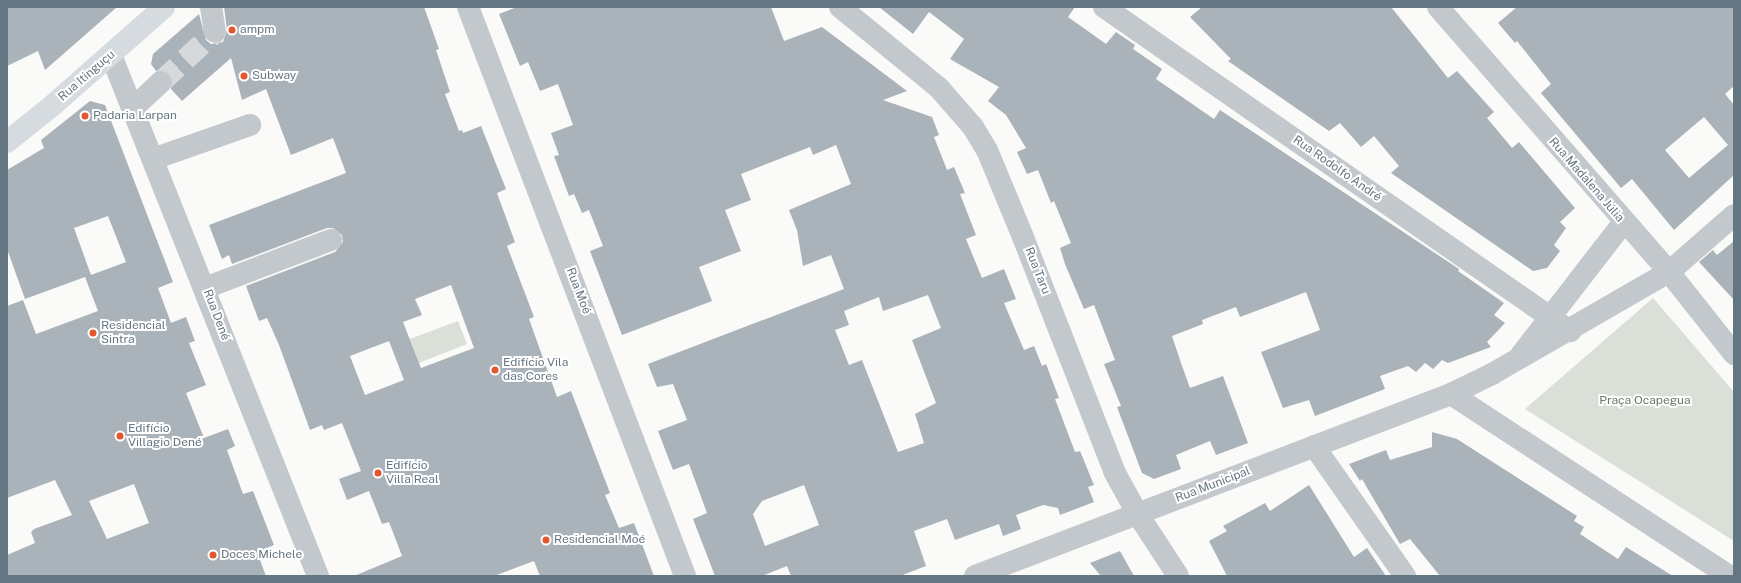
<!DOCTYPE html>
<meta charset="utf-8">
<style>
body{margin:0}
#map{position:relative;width:1741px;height:583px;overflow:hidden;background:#fafaf8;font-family:"Public Sans",sans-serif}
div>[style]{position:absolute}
.green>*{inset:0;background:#dadfd7}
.building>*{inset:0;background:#aab3b9}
.minor-tunnel>*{height:22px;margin-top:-11px;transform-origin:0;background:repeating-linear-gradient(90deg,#d5d9db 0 22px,transparent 0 33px)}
.minor>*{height:22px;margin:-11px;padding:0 11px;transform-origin:11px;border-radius:11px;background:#c3c8cc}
.major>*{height:22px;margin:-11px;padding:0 11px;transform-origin:11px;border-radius:11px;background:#d6dbdf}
.dots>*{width:11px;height:11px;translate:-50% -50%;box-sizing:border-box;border:2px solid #fff;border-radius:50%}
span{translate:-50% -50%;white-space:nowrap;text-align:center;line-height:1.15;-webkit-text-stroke:4px #fff;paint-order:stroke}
.poi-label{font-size:12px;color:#657683}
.left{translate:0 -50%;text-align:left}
.street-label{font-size:12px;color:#657683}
.park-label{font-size:12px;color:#687a64}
.frame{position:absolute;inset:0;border:8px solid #657683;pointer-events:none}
</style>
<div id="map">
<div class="green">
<div style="clip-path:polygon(1653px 298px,1734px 392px,1734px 541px,1525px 409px)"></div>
<div style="clip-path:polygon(458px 321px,467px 344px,419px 363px,410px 339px)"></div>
</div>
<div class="building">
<div style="clip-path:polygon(7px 7px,117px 7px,45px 70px,38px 51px,7px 66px)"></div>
<div style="clip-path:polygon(evenodd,224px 7px,424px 7px,439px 49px,436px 50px,450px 92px,445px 94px,459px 131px,462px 130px,463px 133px,481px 126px,506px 189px,497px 193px,515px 242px,507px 246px,534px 317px,529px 319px,557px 397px,571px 391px,610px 493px,605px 495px,619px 528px,634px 523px,654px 576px,540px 576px,534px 561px,494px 576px,354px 576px,402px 556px,389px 522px,382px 524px,369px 491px,347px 500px,339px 479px,361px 471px,342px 423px,324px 430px,322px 425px,310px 430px,279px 345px,267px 318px,259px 321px,246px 286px,335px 252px,343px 242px,342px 235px,333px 228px,327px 228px,232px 264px,229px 255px,222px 259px,209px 225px,346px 173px,333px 138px,291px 155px,266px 89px,242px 100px,231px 58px,182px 101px,171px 89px,173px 80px,170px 74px,164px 70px,156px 71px,151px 64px,153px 54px,199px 14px,206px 40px,211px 44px,223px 42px,227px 30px,224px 7px,451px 285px,474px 348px,421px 368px,403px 322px,422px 315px,415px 299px,451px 285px,224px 7px,389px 341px,404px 380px,365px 395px,350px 356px,389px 341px)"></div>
<div style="clip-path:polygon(evenodd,517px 7px,771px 7px,784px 41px,822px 27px,907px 91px,883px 100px,932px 117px,939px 135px,934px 137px,947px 170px,954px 167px,965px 193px,960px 194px,976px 235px,966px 239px,982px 278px,1004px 269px,1016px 299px,1004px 303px,1024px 350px,1034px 346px,1042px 366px,1046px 364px,1059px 398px,1055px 399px,1075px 452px,1080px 451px,1094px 485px,1088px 487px,1094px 502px,1060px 515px,1058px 508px,1043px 505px,1016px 515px,1021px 529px,1003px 536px,999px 524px,955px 540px,947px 519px,914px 531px,926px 566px,900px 576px,791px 576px,787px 566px,762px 576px,715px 576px,693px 519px,707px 513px,689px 464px,673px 470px,658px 431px,687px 420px,673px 384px,657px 387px,648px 364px,844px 289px,831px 255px,803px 266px,797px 230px,789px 210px,851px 184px,836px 145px,813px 155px,810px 147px,741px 174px,751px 200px,725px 210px,741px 251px,699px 267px,712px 301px,622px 335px,590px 251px,603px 246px,589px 210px,582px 213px,574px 194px,569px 196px,554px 156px,559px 155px,551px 133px,573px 125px,558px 84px,540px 91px,528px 62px,520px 66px,499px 14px,517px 7px,928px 295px,941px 328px,912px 340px,936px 403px,915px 414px,924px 443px,898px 452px,862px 360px,849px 365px,835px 330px,849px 325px,844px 311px,879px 297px,883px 311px,928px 295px,517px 7px,804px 485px,819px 525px,765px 546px,753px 514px,762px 501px,804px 485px)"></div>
<div style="clip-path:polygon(879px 7px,1075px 7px,1068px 17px,1106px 44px,1116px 32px,1135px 45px,1133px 49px,1162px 69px,1156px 79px,1214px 119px,1220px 110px,1459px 269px,1458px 271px,1504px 303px,1494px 315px,1505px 323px,1487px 342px,1491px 347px,1448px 363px,1442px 360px,1433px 369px,1425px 363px,1416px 372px,1408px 366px,1380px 376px,1385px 389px,1315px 416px,1309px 400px,1283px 408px,1261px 352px,1320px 330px,1306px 292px,1240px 317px,1236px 307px,1202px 320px,1203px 324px,1172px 336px,1181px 363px,1190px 388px,1223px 376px,1248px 443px,1216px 455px,1210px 441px,1176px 455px,1181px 469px,1154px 479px,1142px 473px,1117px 407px,1121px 406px,1104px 364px,1115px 360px,1094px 305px,1084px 309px,1065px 264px,1060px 248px,1071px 243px,1054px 201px,1051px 203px,1038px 170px,1027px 174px,1017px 152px,1026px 148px,1006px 115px,988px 101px,999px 87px,950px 59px,964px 39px,929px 12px,913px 34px)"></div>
<div style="clip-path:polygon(1202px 7px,1391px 7px,1448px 78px,1457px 71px,1494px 112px,1487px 118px,1512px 148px,1519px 142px,1575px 208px,1560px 222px,1566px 228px,1554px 245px,1560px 251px,1547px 268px,1533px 271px,1391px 173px,1399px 166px,1374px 136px,1361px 147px,1340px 123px,1329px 131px,1228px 61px,1231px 59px,1190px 17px)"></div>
<div style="clip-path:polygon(evenodd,1517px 7px,1734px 7px,1734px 86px,1725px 94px,1734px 105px,1734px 175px,1674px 230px,1632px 179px,1621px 188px,1541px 93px,1551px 84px,1517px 41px,1515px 43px,1498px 23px,1517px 7px,1704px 117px,1728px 145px,1689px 178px,1665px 150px,1704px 117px)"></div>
<div style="clip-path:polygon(evenodd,90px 101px,105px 105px,173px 282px,158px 288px,171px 323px,186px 317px,195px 341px,189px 343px,206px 385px,186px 393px,204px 438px,228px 429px,235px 446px,227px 450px,243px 494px,253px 491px,274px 545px,257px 552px,266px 576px,7px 576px,7px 555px,35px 543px,31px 532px,34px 529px,72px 515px,55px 480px,7px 498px,7px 306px,23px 300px,36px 334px,98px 311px,85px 277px,25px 299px,7px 249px,7px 170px,44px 148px,41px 140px,90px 101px,108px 216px,126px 262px,91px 275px,74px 228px,108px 216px,90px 101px,134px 484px,149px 523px,107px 539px,89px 501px,134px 484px)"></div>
<div style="clip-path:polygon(1734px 241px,1734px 300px,1699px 262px,1713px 250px,1717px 255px)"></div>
<div style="clip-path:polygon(1432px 432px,1457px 439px,1577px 516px,1574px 521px,1584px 527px,1580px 534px,1618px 559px,1626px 547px,1673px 576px,1440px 576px,1410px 539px,1400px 544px,1362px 479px,1360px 481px,1349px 464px,1386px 450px,1390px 460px,1432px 447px)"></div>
<div style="clip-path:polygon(1309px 485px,1354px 557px,1367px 548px,1386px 576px,1227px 576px,1209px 541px,1227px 531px,1223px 526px,1265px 503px,1270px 511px)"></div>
<div style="clip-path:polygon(1120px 551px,1134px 576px,1101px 576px,1090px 563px)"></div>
</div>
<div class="minor-tunnel">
<div style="left:161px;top:82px;width:74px;rotate:-42.8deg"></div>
</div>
<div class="minor">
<div style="left:211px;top:7px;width:25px;rotate:81deg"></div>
<div style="left:468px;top:7px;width:609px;rotate:69.12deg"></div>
<div style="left:840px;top:7px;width:128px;rotate:39.3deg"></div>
<div style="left:939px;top:88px;width:52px;rotate:48.9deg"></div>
<div style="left:973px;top:127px;width:27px;rotate:59deg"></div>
<div style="left:987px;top:150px;width:94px;rotate:67.5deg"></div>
<div style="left:1023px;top:237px;width:253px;rotate:68.7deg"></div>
<div style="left:1115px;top:473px;width:46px;rotate:61.2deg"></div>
<div style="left:1137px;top:513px;width:75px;rotate:56.9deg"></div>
<div style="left:1104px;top:7px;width:568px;rotate:34.81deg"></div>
<div style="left:1438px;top:7px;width:352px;rotate:48.9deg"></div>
<div style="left:1669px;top:272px;width:105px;rotate:51.6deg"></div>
<div style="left:111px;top:55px;width:561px;rotate:68.33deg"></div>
<div style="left:133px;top:108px;width:38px;rotate:-43deg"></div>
<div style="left:153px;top:159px;width:103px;rotate:-19.3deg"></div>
<div style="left:205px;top:288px;width:135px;rotate:-20.9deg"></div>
<div style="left:1521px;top:355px;width:167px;rotate:-52.3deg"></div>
<div style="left:1451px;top:394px;width:332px;rotate:33.2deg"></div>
<div style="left:1314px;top:446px;width:159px;rotate:55deg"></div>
<div style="left:975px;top:576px;width:510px;rotate:-20.92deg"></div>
<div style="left:1451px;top:394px;width:46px;rotate:-26deg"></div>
<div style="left:1492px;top:374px;width:204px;rotate:-30deg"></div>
<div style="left:1669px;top:272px;width:86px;rotate:-41.2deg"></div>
</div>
<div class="major">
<div style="left:7px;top:142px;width:59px;rotate:-38.8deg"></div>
<div style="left:53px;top:105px;width:148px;rotate:-41.4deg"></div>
</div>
<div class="dots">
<div style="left:232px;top:30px;background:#e4572e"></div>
<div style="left:244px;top:76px;background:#e4572e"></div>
<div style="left:85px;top:116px;background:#e4572e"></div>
<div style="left:93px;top:333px;background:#e4572e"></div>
<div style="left:495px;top:370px;background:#e4572e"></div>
<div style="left:120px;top:436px;background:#e4572e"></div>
<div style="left:378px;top:473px;background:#e4572e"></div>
<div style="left:546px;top:540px;background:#e4572e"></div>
<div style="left:213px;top:555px;background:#e4572e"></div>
</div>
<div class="poi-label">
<span class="left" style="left:240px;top:30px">ampm</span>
<span class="left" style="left:252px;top:76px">Subway</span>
<span class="left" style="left:93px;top:116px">Padaria Larpan</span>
<span class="left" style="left:101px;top:333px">Residencial<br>Sintra</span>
<span class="left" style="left:503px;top:370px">Edifício Vila<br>das Cores</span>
<span class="left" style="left:128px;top:436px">Edifício<br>Villagio Dené</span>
<span class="left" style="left:386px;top:473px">Edifício<br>Villa Real</span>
<span class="left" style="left:554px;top:540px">Residencial Moé</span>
<span class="left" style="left:221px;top:555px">Doces Michele</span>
</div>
<div class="street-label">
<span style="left:87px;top:76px;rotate:-41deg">Rua Itinguçu</span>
<span style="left:1337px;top:169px;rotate:35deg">Rua Rodolfo André</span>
<span style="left:1586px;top:180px;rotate:49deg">Rua Madalena Júlia</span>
<span style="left:1037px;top:271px;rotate:68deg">Rua Taru</span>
<span style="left:578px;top:291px;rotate:69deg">Rua Moé</span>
<span style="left:216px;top:315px;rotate:69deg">Rua Dené</span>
<span style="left:1213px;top:485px;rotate:-21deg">Rua Municipal</span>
</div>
<div class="park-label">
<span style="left:1645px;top:401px">Praça Ocapegua</span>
</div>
<div class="frame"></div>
</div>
